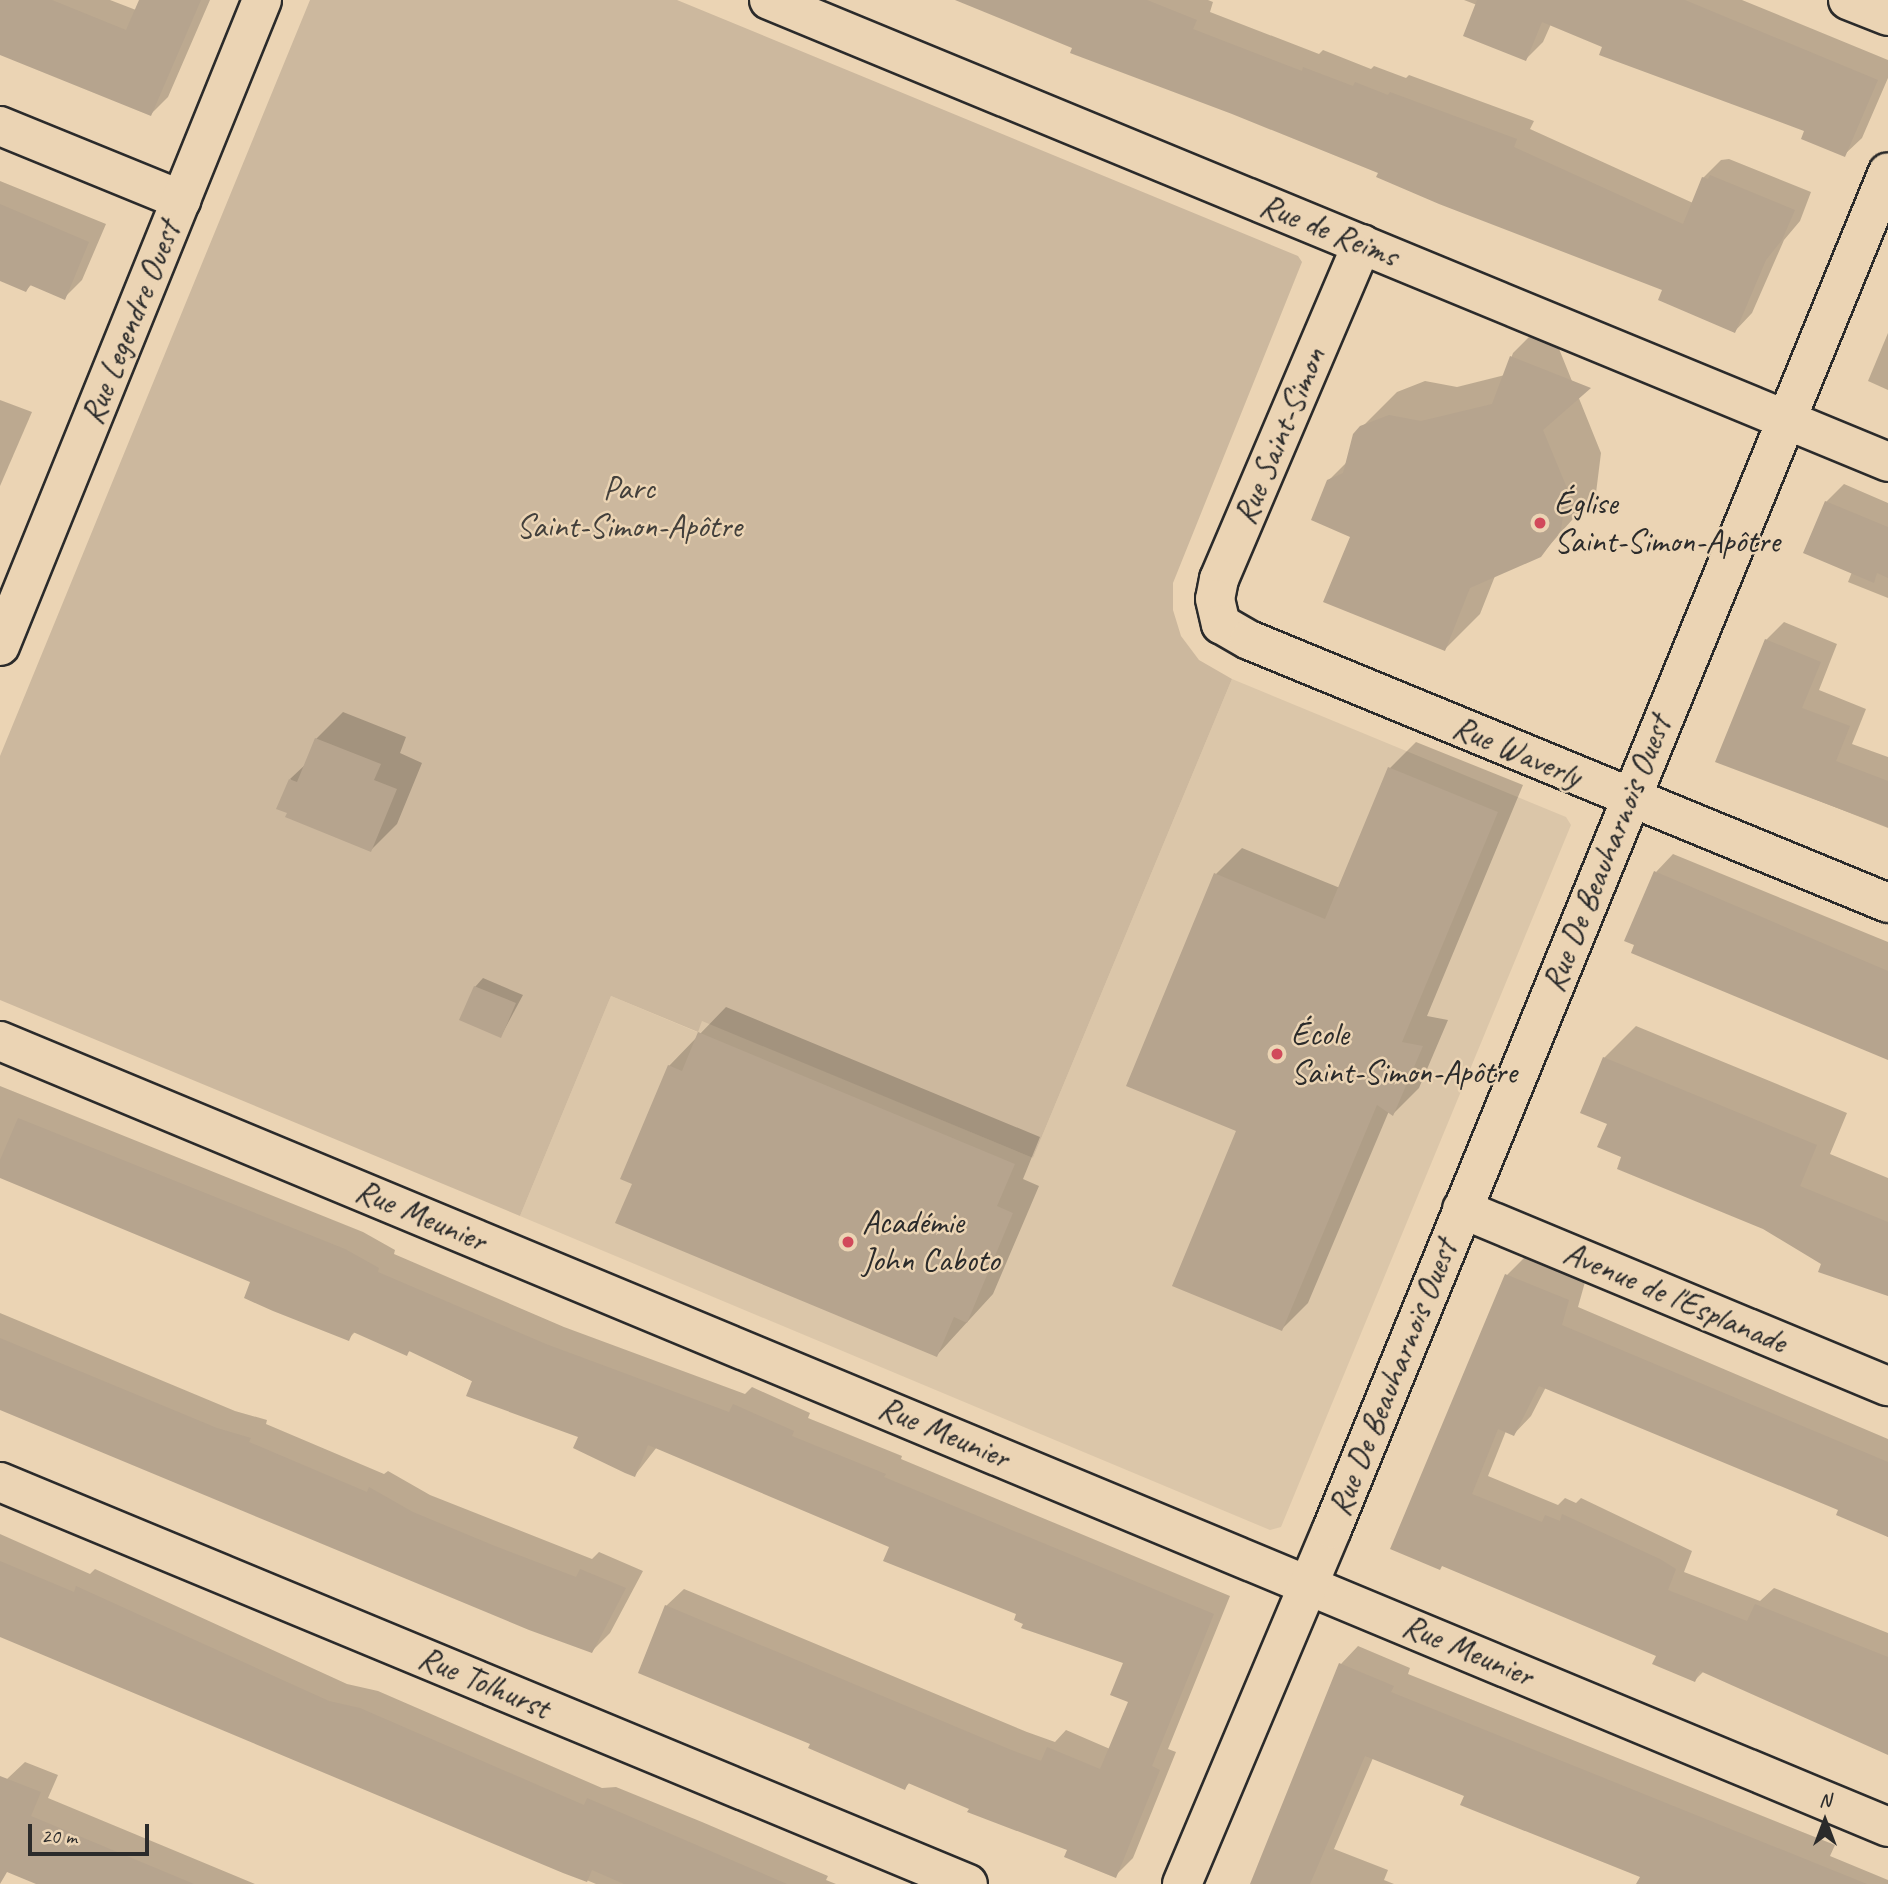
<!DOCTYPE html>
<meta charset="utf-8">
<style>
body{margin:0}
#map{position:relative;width:1888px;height:1884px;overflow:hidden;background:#ebd4b4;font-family:Caveat,sans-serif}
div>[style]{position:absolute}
.built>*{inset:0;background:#dbc6a9}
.green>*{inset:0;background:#ccb89e}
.shadow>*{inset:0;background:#0003}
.building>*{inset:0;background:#b6a48e}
.roads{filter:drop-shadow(2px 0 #2b2b2b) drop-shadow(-2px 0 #2b2b2b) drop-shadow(0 2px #2b2b2b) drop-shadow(0 -2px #2b2b2b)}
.street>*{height:38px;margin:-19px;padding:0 19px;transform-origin:19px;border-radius:19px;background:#ebd4b4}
.dots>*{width:19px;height:19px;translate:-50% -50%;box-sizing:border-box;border:4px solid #ebd4b4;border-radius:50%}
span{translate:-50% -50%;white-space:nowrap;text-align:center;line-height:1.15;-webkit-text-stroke:5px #ebd4b4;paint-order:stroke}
.street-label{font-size:33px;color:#2b2b2b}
.park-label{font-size:33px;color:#43403c}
.poi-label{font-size:33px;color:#2b2b2b}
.left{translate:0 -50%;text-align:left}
.north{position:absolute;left:1790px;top:1786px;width:70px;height:70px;-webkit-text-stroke:5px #ebd4b4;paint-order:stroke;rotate:0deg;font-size:19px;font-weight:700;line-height:28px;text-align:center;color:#2b2b2b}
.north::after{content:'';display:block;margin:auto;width:24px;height:32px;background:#2b2b2b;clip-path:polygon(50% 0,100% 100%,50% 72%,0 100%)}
.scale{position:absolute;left:28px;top:1824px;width:121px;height:32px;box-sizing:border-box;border:4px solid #2b2b2b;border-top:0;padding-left:9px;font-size:21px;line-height:24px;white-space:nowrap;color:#2b2b2b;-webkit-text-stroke:5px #ebd4b4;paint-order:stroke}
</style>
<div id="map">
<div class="built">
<div style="clip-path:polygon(1232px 679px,1566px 817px,1571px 825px,1281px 1527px,1270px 1530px,520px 1216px,611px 996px,697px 1032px,702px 1020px,1033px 1158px)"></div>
</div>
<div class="green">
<div style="clip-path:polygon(310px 0,677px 0,1298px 256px,1302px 262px,1173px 583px,1173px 610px,1181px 636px,1199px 660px,1232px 679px,1033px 1158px,702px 1021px,698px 1032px,611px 996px,520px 1216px,0 1000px,0 756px)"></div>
</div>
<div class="shadow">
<div style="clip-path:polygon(0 0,110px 0,136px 10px,141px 0,210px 0,168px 97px,151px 114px,0 52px)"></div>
<div style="clip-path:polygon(971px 0,1208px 0,1213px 2px,1210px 12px,1319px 54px,1323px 50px,1371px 69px,1374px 66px,1406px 78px,1409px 75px,1534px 121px,1530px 129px,1693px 203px,1703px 178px,1721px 160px,1729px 159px,1811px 192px,1800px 221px,1784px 240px,1752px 313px,1735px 331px,1664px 289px,1074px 47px)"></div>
<div style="clip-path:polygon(1464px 0,1742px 0,1888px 60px,1888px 78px,1862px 138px,1844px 155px,1806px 130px,1551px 24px,1543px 42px,1526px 59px,1477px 5px)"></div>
<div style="clip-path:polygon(0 181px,106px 224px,82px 280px,64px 298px,32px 284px,26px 290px,0 279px)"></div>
<div style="clip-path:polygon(1547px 319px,1601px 453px,1596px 493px,1540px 556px,1495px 576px,1480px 614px,1445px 649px,1352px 536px,1328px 481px,1347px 462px,1362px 427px,1397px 392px,1425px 381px,1457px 387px,1505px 375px,1513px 353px)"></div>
<div style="clip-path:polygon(1888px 333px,1888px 390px,1868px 381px)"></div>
<div style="clip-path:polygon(0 400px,32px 412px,0 486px)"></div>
<div style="clip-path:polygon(1844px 484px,1888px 503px,1888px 598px,1848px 582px,1852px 572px,1826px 502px)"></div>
<div style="clip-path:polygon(1784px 622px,1837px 644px,1819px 690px,1866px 709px,1852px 744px,1888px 757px,1888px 828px,1718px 761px,1766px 640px)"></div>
<div style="clip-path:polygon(343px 712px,406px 737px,400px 753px,422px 763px,397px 824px,371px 850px,290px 779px,307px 763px,316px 739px)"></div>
<div style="clip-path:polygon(1416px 742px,1523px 785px,1427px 1016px,1448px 1020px,1419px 1088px,1393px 1114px,1389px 1111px,1308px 1303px,1282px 1329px,1238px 1130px,1216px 874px,1242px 848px,1340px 888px,1390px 768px)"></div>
<div style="clip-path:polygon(1673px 854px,1888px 942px,1888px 1058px,1656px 872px)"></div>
<div style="clip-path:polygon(483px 978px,523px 995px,501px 1036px,475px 987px)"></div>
<div style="clip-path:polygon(726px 1007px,1040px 1137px,1023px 1179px,1039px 1186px,993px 1294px,937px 1355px,634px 1183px,669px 1066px)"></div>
<div style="clip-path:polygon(1636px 1026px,1847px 1113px,1830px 1154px,1888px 1178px,1888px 1294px,1820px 1271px,1823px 1264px,1764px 1227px,1624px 1156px,1609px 1123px,1604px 1058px)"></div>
<div style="clip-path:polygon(0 1086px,363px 1232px,395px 1250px,394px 1254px,564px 1327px,745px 1394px,752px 1387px,810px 1413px,808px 1418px,902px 1456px,901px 1459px,1230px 1596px,1168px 1749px,1176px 1752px,1133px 1858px,1115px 1876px,1069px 1849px,910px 1782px,905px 1788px,813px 1743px,666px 1606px,684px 1589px,1027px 1732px,1055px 1742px,1066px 1730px,1110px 1749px,1130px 1701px,1125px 1662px,1025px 1623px,1019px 1613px,891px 1546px,657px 1447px,635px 1475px,580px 1436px,411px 1350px,406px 1354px,356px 1331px,348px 1339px,253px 1281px,0 1176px)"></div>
<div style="clip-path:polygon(1525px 1257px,1585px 1282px,1578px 1307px,1888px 1439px,1888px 1537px,1840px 1509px,1546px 1387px,1531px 1416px,1514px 1434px,1506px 1431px,1488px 1476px,1558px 1505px,1565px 1498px,1576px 1503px,1581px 1498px,1692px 1551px,1684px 1572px,1760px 1601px,1774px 1588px,1888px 1633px,1888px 1751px,1704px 1671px,1695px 1680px,1659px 1655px,1444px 1564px,1392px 1548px,1507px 1275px)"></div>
<div style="clip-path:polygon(0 1313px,235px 1411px,267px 1420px,266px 1424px,384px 1474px,388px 1471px,430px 1495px,592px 1559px,599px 1552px,643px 1571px,610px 1633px,592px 1651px,0 1404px)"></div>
<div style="clip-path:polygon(0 1534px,90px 1574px,95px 1569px,347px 1684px,378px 1691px,602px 1788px,616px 1787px,702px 1822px,828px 1876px,826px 1880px,836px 1884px,596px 1884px,0 1635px)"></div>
<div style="clip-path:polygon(1358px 1646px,1410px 1668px,1408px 1674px,1835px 1845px,1830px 1856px,1888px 1880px,1888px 1884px,1658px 1884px,1466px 1795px,1373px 1758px,1334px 1849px,1388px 1870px,1384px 1880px,1394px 1884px,1251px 1884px,1341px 1664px)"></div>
<div style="clip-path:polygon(25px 1762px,58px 1775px,48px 1798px,255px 1884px,46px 1884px,0 1865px,0 1778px,7px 1779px)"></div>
</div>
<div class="building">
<div style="clip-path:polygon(0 0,52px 0,126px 30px,139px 0,201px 0,151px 116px,0 55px)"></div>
<div style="clip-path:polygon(955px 0,1147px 0,1197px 20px,1193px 29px,1302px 71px,1303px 67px,1353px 86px,1355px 82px,1388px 95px,1390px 92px,1517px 139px,1514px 147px,1683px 224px,1702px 177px,1708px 179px,1710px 175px,1795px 210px,1782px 240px,1766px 260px,1735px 333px,1658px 300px,1662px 290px,1439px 204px,1376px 177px,1378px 173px,1232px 114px,1070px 53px,1072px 48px)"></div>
<div style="clip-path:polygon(1477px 0,1685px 0,1878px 80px,1845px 157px,1801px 139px,1804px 131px,1599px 55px,1602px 47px,1542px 22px,1526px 61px,1463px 36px)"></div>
<div style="clip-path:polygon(0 204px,89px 242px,65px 300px,30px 285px,26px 292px,0 281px)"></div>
<div style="clip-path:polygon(1510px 356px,1591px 388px,1543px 430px,1567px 488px,1561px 530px,1541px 557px,1470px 588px,1445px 651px,1323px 602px,1350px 537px,1311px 520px,1327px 480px,1343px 473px,1353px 434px,1360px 426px,1389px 415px,1421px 421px,1492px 404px)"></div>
<div style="clip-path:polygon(1825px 501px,1888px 527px,1888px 578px,1877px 573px,1874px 583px,1803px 553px)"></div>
<div style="clip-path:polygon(1765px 639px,1821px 662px,1802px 708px,1850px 726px,1836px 761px,1888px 781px,1888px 827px,1715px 762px)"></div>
<div style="clip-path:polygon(315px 738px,381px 764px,374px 780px,397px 789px,371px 852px,285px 817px,287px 813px,276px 809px,289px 779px,297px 782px)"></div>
<div style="clip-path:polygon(1388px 767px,1498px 812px,1402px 1042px,1423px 1046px,1393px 1116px,1377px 1105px,1282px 1331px,1172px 1286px,1236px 1131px,1126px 1086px,1214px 873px,1325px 919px)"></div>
<div style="clip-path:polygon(1654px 871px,1888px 971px,1888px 1060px,1631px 953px,1634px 945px,1624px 941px)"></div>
<div style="clip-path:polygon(474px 986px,516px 1003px,501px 1038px,459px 1020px)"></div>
<div style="clip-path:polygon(698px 1032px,1015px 1164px,997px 1206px,1013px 1213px,967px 1323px,954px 1317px,937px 1357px,615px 1223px,632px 1184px,620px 1179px,668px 1065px,682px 1071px)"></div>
<div style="clip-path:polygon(1603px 1057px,1817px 1145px,1800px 1186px,1888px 1222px,1888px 1296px,1818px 1272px,1821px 1264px,1763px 1229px,1617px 1169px,1621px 1157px,1597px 1147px,1607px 1124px,1580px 1113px)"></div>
<div style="clip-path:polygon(18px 1118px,345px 1249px,379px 1268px,378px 1272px,546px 1344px,729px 1412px,733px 1404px,794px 1431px,792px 1436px,886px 1474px,884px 1477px,1214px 1614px,1152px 1766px,1160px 1770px,1116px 1878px,1064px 1857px,1067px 1850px,967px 1812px,969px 1809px,908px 1783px,905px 1790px,808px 1748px,810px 1744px,638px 1673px,665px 1605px,1009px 1749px,1041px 1761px,1047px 1747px,1100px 1769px,1128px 1702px,1110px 1695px,1123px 1663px,1021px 1628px,1023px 1624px,1014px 1620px,1016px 1614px,883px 1561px,889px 1547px,648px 1445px,635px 1477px,625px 1473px,573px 1448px,578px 1437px,466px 1396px,472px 1381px,409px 1351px,407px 1356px,353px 1332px,349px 1341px,273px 1311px,244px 1298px,250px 1282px,0 1178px,0 1160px)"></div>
<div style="clip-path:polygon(1505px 1274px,1569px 1300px,1562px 1325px,1888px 1462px,1888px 1537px,1836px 1515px,1838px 1510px,1539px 1386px,1514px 1436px,1498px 1429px,1472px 1494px,1542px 1522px,1545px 1515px,1560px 1521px,1562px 1514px,1660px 1559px,1676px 1569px,1668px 1590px,1747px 1621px,1755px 1604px,1888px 1657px,1888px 1755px,1700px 1671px,1695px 1682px,1652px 1664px,1656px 1656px,1442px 1566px,1440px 1570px,1390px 1549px)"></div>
<div style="clip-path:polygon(0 1338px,217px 1428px,251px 1438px,249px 1442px,367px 1492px,369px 1487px,413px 1512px,495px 1546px,576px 1577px,580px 1569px,626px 1588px,592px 1653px,529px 1630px,0 1410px)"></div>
<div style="clip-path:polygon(0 1561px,74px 1592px,76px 1586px,329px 1701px,360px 1708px,584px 1805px,587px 1798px,787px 1884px,624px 1884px,592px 1870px,587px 1882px,563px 1873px,0 1637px)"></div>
<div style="clip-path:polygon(1339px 1663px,1394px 1686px,1391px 1692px,1867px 1884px,1636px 1884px,1640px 1877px,1460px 1805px,1464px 1796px,1365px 1756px,1310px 1884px,1250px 1884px)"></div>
<div style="clip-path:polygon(0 1776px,41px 1792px,31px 1816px,194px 1884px,36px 1884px,7px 1872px,0 1884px)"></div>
</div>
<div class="roads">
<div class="street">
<div style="left:769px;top:0;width:1211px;rotate:22.43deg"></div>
<div style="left:1848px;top:0;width:43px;rotate:21.8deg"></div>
<div style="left:0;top:126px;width:196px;rotate:22.2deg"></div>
<div style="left:1362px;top:244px;width:364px;rotate:113.1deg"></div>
<div style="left:1219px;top:579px;width:20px;rotate:101deg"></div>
<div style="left:1215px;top:599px;width:26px;rotate:77deg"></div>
<div style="left:1221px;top:624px;width:32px;rotate:30deg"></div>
<div style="left:1249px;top:640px;width:691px;rotate:22.37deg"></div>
<div style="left:0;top:646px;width:697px;rotate:-67.92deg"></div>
<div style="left:0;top:1041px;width:2045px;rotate:22.6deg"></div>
<div style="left:1462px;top:1209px;width:461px;rotate:22.6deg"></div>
<div style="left:0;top:1482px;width:1048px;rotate:22.55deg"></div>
<div style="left:1182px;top:1884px;width:385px;rotate:-67.1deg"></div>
<div style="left:1332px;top:1529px;width:1466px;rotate:-67.72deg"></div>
</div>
</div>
<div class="dots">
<div style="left:1540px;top:523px;background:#d1495b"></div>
<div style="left:1277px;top:1054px;background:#d1495b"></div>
<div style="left:848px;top:1242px;background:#d1495b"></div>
</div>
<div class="street-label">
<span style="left:1329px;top:231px;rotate:22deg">Rue de Reims</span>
<span style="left:131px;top:323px;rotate:-68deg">Rue Legendre Ouest</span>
<span style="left:1280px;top:436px;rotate:-67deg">Rue Saint-Simon</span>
<span style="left:1517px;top:752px;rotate:23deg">Rue Waverly</span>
<span style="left:1607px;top:854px;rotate:-68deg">Rue De Beauharnois Ouest</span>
<span style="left:421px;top:1216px;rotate:23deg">Rue Meunier</span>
<span style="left:1675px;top:1298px;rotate:23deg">Avenue de l'Esplanade</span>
<span style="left:1393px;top:1378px;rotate:-68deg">Rue De Beauharnois Ouest</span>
<span style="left:944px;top:1433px;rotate:23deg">Rue Meunier</span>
<span style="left:1468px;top:1651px;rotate:23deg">Rue Meunier</span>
<span style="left:484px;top:1683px;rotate:23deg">Rue Tolhurst</span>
</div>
<div class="park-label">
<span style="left:629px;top:508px">Parc<br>Saint-Simon-Apôtre</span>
</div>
<div class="poi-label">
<span class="left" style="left:1554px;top:523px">Église<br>Saint-Simon-Apôtre</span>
<span class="left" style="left:1291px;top:1054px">École<br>Saint-Simon-Apôtre</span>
<span class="left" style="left:862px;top:1242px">Académie<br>John Caboto</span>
</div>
<div class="north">N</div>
<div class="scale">20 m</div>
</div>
